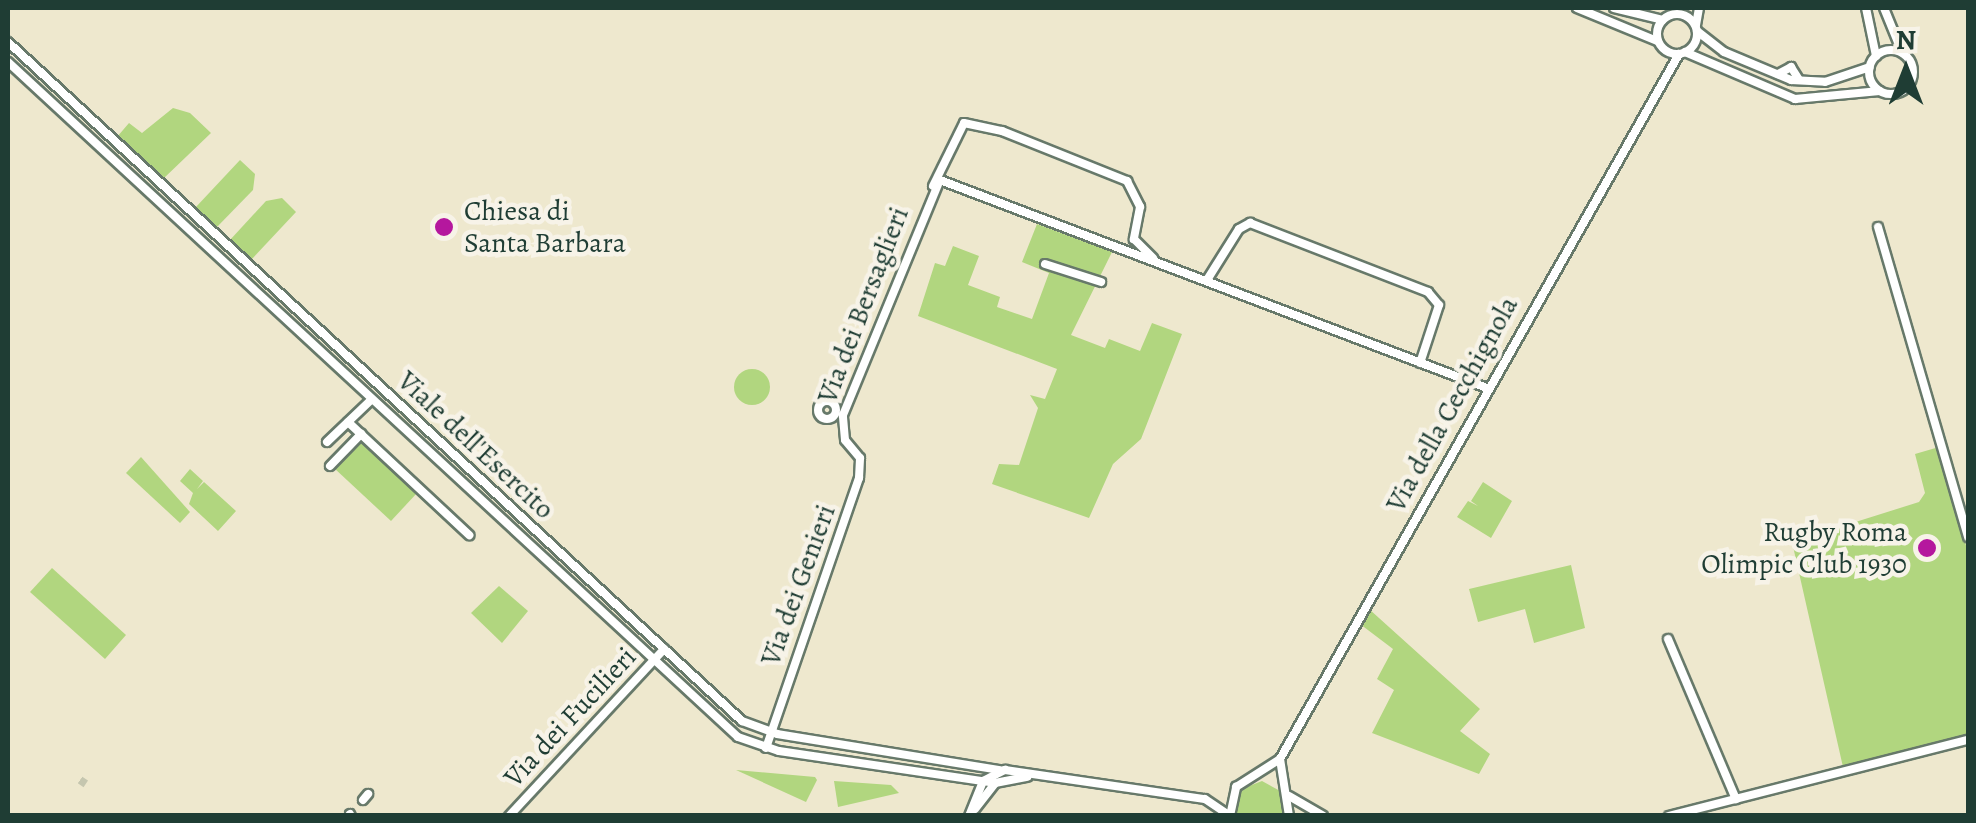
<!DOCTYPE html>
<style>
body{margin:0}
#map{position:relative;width:1976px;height:823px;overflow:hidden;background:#eee8ce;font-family:Alegreya,serif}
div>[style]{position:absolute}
.green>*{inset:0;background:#b1d67f}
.round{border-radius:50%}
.minor-tunnel>*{height:8px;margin-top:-4px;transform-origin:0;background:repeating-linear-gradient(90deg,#c5c6af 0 8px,transparent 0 12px)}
.roads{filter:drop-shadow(2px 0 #67796a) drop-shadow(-2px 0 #67796a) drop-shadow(0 2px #67796a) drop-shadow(0 -2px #67796a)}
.minor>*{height:8px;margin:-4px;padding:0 4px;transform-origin:4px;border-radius:4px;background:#fff}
.minor>.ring{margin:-4px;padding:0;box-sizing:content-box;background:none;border:8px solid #fff;border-radius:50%}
.dots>*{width:28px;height:28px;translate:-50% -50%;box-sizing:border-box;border:5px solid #f7f3e8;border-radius:50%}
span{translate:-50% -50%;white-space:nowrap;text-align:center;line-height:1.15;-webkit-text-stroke:9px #f7f3e8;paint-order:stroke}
.poi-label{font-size:28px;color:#1f3d34}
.left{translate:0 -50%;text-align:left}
.right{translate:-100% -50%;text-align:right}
.street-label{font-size:28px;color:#1f3d34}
.frame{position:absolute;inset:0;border:10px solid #1f3d34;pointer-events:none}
.north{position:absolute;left:1856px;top:20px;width:100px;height:100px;-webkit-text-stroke:8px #f7f3e8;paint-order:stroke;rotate:0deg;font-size:28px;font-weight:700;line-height:40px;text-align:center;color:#1f3d34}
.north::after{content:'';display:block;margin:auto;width:35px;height:45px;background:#1f3d34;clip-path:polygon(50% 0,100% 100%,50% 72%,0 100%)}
</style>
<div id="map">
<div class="green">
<div style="clip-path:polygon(173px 108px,190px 113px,211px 133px,163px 179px,117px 137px,129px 123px,142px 133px)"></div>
<div style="clip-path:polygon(240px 160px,255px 174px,253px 190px,216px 228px,195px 208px)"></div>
<div style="clip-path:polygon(282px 198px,296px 212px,251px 260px,230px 240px,266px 201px)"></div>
<div style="clip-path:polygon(1037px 224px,1112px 252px,1071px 335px,1105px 348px,1109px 339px,1140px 351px,1152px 323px,1182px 334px,1141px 439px,1113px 464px,1089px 518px,992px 484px,999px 464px,1019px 465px,1038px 408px,1030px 395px,1045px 399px,1057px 369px,918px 316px,935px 263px,945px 266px,953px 246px,979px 256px,968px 285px,1000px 297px,997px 307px,1032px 319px,1049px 273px,1022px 262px)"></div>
<div class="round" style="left:734px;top:369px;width:36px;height:36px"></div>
<div style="clip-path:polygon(360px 440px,417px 493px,391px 521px,334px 468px)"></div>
<div style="clip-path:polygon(1939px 447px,1968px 553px,1968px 736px,1843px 767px,1792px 542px,1919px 502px,1925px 493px,1915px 454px)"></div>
<div style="clip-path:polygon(141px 457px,190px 512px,180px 523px,126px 473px)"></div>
<div style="clip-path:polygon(190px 469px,203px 481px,197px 489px,204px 482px,236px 511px,218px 531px,189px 504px,193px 493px,180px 481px)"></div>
<div style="clip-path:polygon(1483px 482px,1512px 501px,1491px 538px,1457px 517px,1468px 501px,1478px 506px,1471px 501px)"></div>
<div style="clip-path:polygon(1571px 565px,1585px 628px,1534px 643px,1525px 609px,1478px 622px,1469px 589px)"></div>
<div style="clip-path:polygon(52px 568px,126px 635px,105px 659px,30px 592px)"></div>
<div style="clip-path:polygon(499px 586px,528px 611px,502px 643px,471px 613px)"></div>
<div style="clip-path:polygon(1369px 609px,1480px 709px,1460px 731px,1490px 754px,1479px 774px,1372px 733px,1394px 690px,1377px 679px,1393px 649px,1360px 624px)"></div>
<div style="clip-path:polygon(736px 770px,815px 777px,817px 780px,806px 802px)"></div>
<div style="clip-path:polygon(834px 781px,891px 785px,899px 793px,838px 807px)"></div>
<div style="clip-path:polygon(1262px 781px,1282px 792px,1285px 816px,1235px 815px,1239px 790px)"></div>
</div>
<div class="minor-tunnel">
<div style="left:80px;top:780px;width:7px;rotate:34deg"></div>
</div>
<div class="roads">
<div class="minor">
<div style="left:1577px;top:8px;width:87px;rotate:22.4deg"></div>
<div style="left:1614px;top:8px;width:50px;rotate:13.8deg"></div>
<div style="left:1866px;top:8px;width:49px;rotate:78.2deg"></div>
<div style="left:1884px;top:8px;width:48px;rotate:67.8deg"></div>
<div class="ring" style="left:1657px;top:14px;width:32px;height:32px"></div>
<div style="left:1696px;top:25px;width:17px;rotate:-80deg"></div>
<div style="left:1697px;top:31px;width:34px;rotate:38deg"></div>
<div style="left:1724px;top:52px;width:73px;rotate:22.7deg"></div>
<div style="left:1791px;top:80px;width:34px;rotate:3deg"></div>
<div style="left:1825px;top:82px;width:47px;rotate:-18.4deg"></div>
<div style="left:8px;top:42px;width:1000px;rotate:42.77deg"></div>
<div style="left:742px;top:721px;width:37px;rotate:20deg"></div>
<div style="left:777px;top:734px;width:226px;rotate:9.2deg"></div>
<div class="ring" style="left:1869px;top:50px;width:36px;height:36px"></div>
<div style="left:1685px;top:52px;width:120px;rotate:23.1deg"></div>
<div style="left:1795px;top:99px;width:85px;rotate:-5.4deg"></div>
<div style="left:8px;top:62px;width:994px;rotate:42.76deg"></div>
<div style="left:738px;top:737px;width:43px;rotate:18.9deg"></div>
<div style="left:779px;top:751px;width:218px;rotate:8.4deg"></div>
<div style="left:1778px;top:74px;width:15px;rotate:-28deg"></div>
<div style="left:1791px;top:67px;width:15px;rotate:58deg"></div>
<div style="left:933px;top:186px;width:70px;rotate:-63.8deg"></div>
<div style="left:964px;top:123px;width:39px;rotate:12deg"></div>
<div style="left:1002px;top:131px;width:135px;rotate:21.8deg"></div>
<div style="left:1127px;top:181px;width:29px;rotate:63deg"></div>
<div style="left:1140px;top:207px;width:33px;rotate:101deg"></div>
<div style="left:1134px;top:239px;width:27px;rotate:45deg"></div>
<div style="left:1878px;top:227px;width:323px;rotate:73.8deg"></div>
<div style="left:1045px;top:264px;width:59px;rotate:17.8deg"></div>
<div style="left:1207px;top:280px;width:60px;rotate:-57.9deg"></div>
<div style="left:1239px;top:229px;width:13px;rotate:-29deg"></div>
<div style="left:1250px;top:223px;width:191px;rotate:21.2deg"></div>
<div style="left:1428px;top:292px;width:17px;rotate:50deg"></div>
<div style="left:1439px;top:305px;width:61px;rotate:108.1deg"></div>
<div class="ring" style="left:818px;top:401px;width:10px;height:10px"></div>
<div style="left:348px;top:422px;width:166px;rotate:43deg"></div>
<div style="left:327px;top:442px;width:61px;rotate:-43.7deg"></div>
<div style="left:330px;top:466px;width:45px;rotate:-45.9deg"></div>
<div style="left:1668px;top:639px;width:174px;rotate:67deg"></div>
<div style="left:766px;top:748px;width:286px;rotate:-71deg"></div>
<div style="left:859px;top:478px;width:20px;rotate:-87deg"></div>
<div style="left:860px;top:458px;width:23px;rotate:-130deg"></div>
<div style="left:845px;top:440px;width:25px;rotate:-95deg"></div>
<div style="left:843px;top:415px;width:254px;rotate:-67.6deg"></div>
<div style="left:940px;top:180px;width:585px;rotate:20.82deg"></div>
<div style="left:1280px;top:759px;width:58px;rotate:81deg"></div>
<div style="left:1289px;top:796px;width:39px;rotate:30deg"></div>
<div style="left:363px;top:800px;width:8px;rotate:-50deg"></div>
<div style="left:975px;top:809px;width:33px;rotate:-52deg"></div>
<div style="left:995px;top:783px;width:33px;rotate:-11deg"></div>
<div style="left:350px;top:814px;width:2px;rotate:63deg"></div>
<div style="left:509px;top:816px;width:228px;rotate:-47.1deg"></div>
<div style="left:969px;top:816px;width:38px;rotate:-68deg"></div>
<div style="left:983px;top:781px;width:25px;rotate:-27deg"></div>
<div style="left:1005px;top:770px;width:202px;rotate:8.3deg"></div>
<div style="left:1205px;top:799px;width:30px;rotate:34deg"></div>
<div style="left:1230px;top:816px;width:30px;rotate:-78deg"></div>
<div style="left:1236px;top:787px;width:52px;rotate:-32.5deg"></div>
<div style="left:1280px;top:759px;width:810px;rotate:-60.49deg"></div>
<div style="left:1669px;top:816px;width:309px;rotate:-14.3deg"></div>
</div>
</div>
<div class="dots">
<div style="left:444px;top:227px;background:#b5179e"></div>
<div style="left:1927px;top:548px;background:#b5179e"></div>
</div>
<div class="poi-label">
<span class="left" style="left:464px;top:227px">Chiesa di<br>Santa Barbara</span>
<span class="right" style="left:1907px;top:548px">Rugby Roma<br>Olimpic Club 1930</span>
</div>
<div class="street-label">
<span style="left:863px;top:305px;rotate:-69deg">Via dei Bersaglieri</span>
<span style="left:1452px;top:404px;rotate:-61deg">Via della Cecchignola</span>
<span style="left:476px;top:445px;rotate:43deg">Viale dell'Esercito</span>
<span style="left:798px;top:585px;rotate:-70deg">Via dei Genieri</span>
<span style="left:570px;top:717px;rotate:-47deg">Via dei Fucilieri</span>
</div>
<div class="frame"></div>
<div class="north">N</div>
</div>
